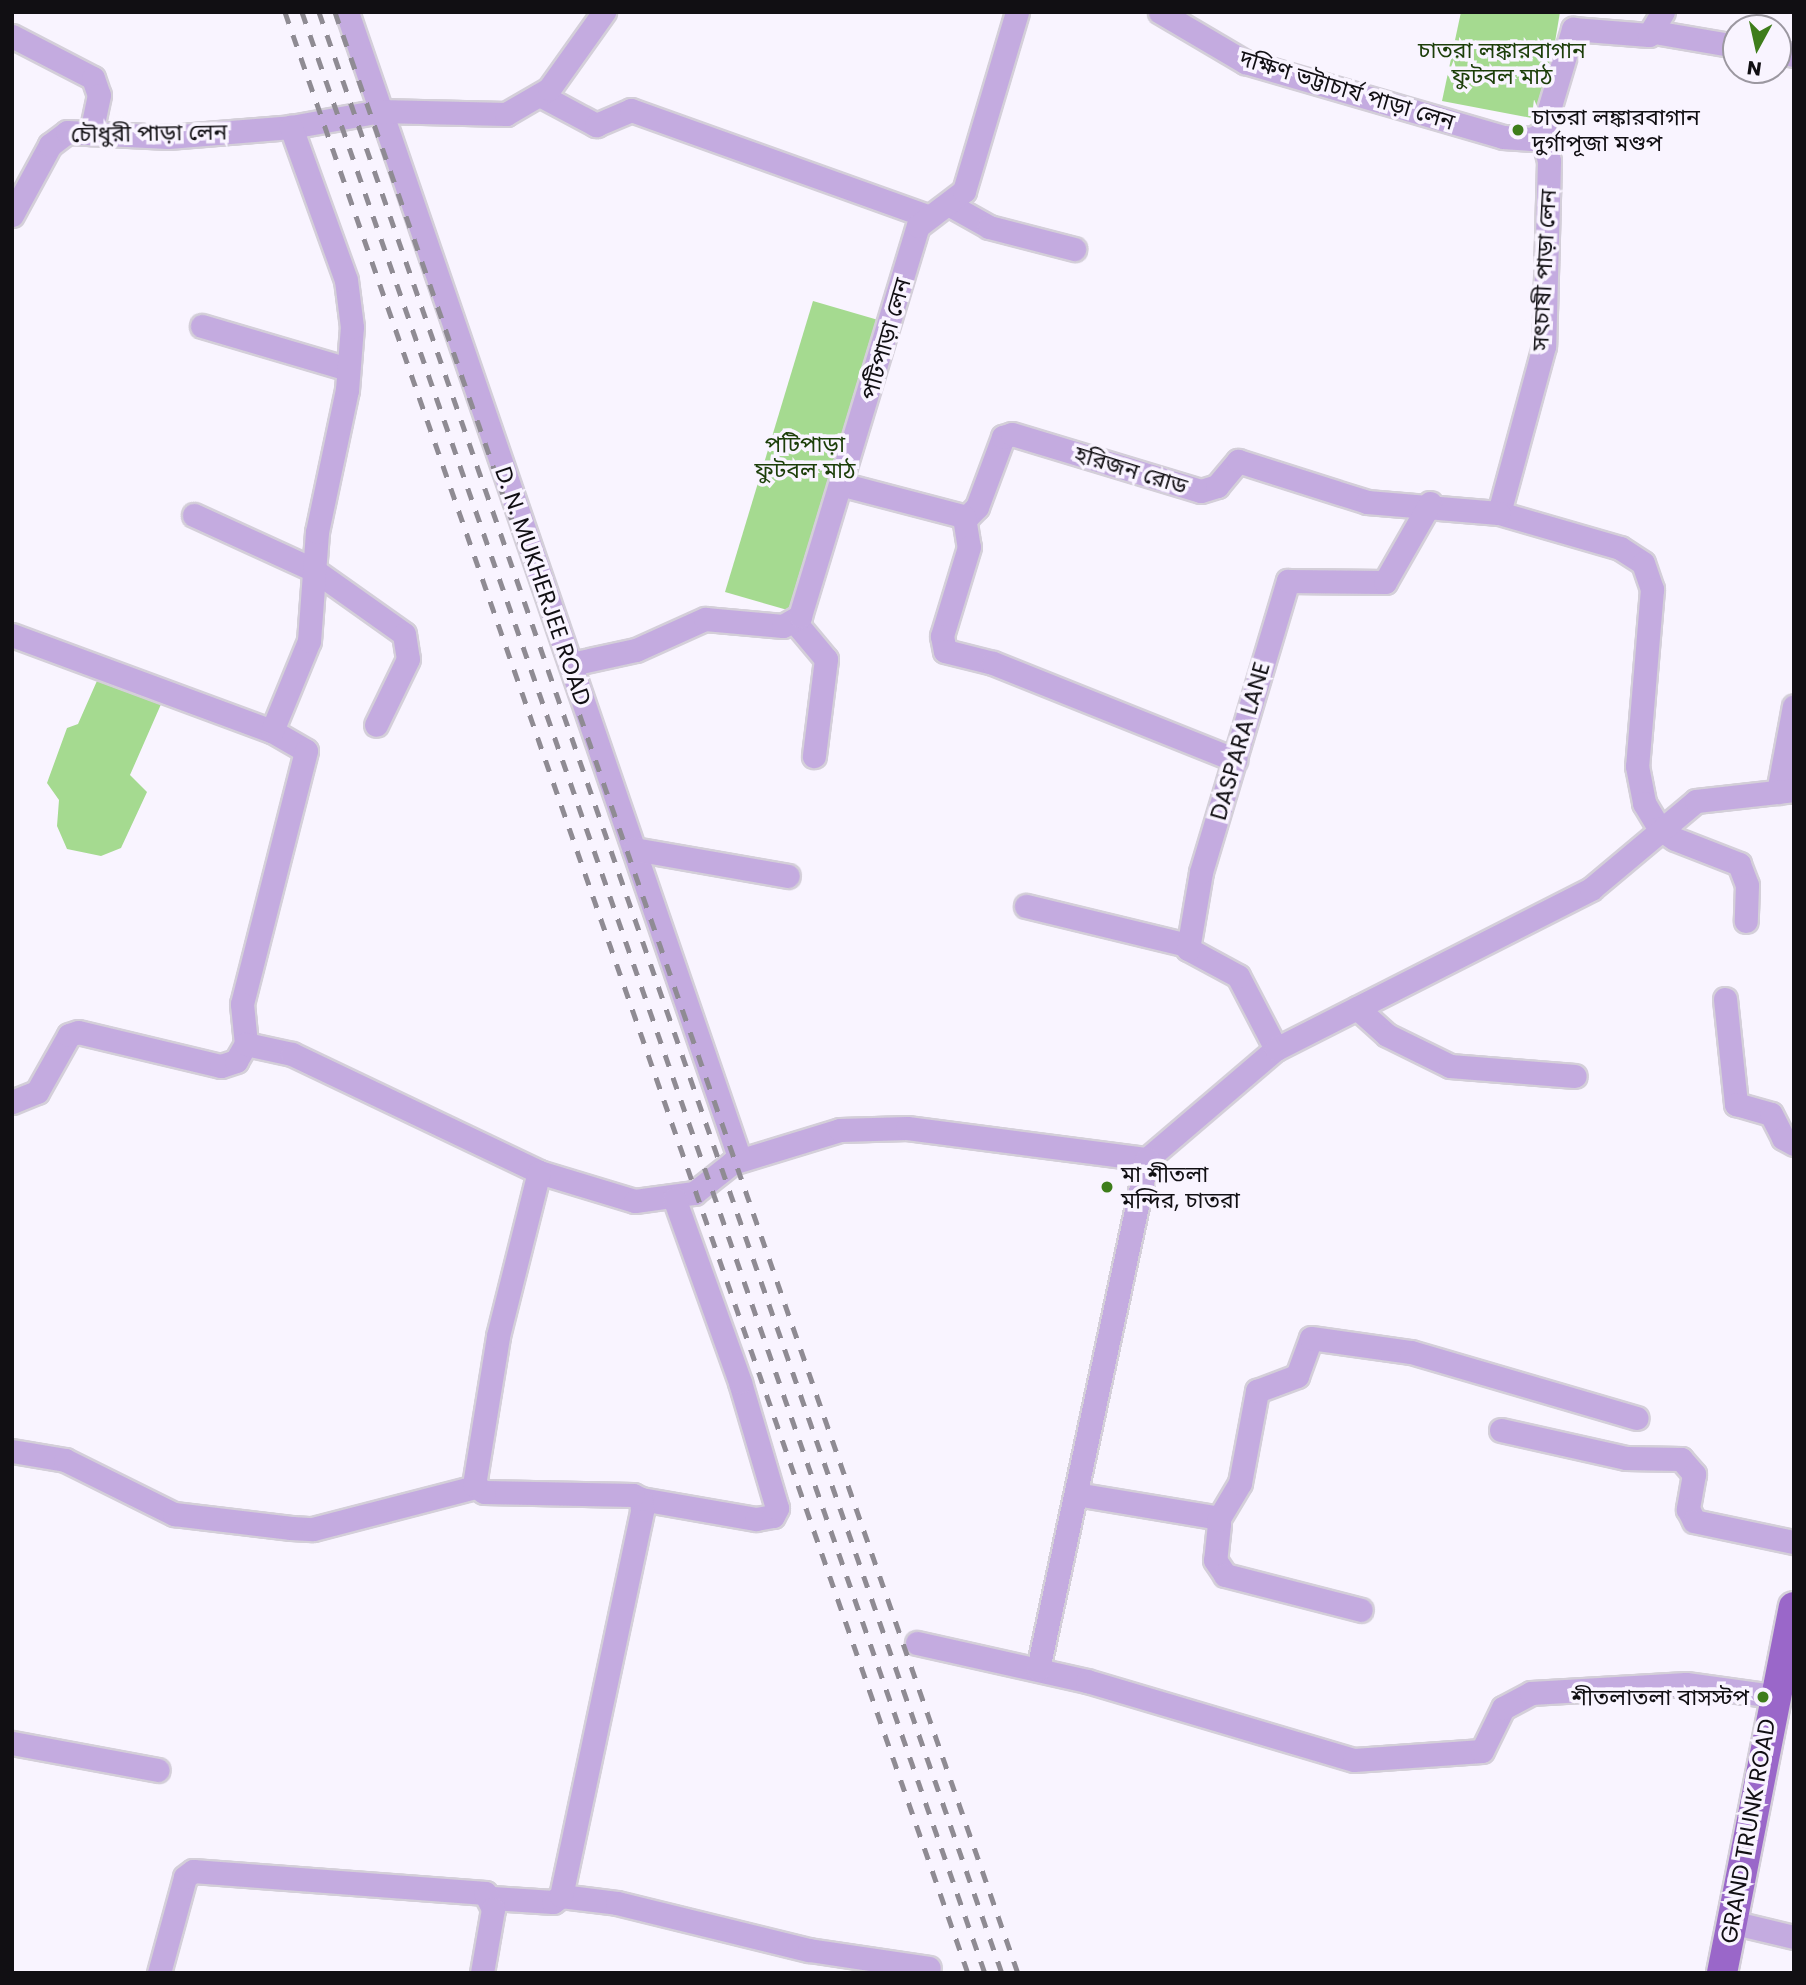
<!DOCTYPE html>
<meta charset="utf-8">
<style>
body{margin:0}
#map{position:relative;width:1806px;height:1985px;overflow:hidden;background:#f9f4ff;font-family:Poppins,"Noto Sans Bengali",sans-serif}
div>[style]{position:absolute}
.green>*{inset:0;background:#a5da90}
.roads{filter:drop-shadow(2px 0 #d4cfd9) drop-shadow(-2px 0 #d4cfd9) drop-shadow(0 2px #d4cfd9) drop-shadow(0 -2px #d4cfd9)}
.minor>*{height:23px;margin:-11.5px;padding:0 11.5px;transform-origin:11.5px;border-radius:11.5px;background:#c4abe0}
.major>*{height:30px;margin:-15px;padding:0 15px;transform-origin:15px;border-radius:15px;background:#9a67c9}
.rail>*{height:5px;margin-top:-2.5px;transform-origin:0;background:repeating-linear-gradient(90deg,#8f8b93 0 12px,transparent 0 24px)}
.dots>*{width:19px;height:19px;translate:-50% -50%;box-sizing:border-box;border:4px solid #f9f4ff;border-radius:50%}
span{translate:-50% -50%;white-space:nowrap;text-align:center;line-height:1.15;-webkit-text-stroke:7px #f9f4ff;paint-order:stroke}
.park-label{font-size:23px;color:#1c3e09}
.street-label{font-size:23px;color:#110f13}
.poi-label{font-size:23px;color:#110f13}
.left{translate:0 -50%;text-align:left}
.right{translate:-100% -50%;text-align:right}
.frame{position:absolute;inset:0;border:14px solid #110f13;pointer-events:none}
.north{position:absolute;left:1722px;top:14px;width:70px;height:70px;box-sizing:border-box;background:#f9f4ff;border:2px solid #9c98a1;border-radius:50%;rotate:188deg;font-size:19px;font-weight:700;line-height:28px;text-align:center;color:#110f13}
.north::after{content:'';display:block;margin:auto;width:24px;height:32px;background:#3e7d1b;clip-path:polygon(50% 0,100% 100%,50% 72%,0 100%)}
</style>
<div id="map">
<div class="green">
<div style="clip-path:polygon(1461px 12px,1560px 12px,1542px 120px,1442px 101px)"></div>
<div style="clip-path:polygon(813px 301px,885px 322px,798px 613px,725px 592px)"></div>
<div style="clip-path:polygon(100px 674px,162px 702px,130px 775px,147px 792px,121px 848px,101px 856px,67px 849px,57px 826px,59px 800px,47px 783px,67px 728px,78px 724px)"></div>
</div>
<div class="roads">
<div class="minor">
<div style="left:347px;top:12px;width:1213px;rotate:71.1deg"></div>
<div style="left:1160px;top:12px;width:99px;rotate:30.5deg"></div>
<div style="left:1245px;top:62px;width:269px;rotate:16.2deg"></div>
<div style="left:1503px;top:137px;width:29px;rotate:4deg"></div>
<div style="left:1532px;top:139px;width:12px;rotate:-31deg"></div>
<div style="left:1654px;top:32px;width:83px;rotate:9.7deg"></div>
<div style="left:12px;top:36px;width:91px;rotate:27.4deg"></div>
<div style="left:93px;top:78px;width:18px;rotate:71deg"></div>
<div style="left:99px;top:95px;width:39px;rotate:102deg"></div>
<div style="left:1778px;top:52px;width:16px;rotate:11deg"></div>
<div style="left:540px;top:95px;width:64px;rotate:28.2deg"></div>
<div style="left:596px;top:125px;width:38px;rotate:-23deg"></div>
<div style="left:631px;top:110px;width:314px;rotate:19.7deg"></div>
<div style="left:1542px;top:133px;width:29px;rotate:76deg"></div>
<div style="left:1549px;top:161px;width:185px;rotate:91.5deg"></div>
<div style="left:1544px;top:346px;width:173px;rotate:105.1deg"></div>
<div style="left:1499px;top:513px;width:126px;rotate:16.1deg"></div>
<div style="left:1620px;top:548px;width:27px;rotate:33deg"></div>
<div style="left:1643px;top:563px;width:28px;rotate:71deg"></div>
<div style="left:1652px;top:589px;width:178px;rotate:94.8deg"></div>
<div style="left:1637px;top:766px;width:38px;rotate:79deg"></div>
<div style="left:1644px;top:803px;width:29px;rotate:59deg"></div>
<div style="left:1659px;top:828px;width:19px;rotate:35deg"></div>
<div style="left:1675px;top:839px;width:69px;rotate:21.3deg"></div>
<div style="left:1739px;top:864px;width:22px;rotate:69deg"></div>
<div style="left:1747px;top:885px;width:36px;rotate:92deg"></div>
<div style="left:1542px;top:133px;width:109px;rotate:-73.4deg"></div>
<div style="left:1573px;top:29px;width:76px;rotate:4.5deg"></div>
<div style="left:1649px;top:35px;width:27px;rotate:-59deg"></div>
<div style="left:950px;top:205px;width:45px;rotate:29.4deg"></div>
<div style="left:989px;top:227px;width:88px;rotate:14.5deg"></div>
<div style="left:12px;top:215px;width:80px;rotate:-61.5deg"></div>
<div style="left:50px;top:145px;width:21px;rotate:-37deg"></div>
<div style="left:67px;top:132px;width:101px;rotate:2.8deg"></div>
<div style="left:168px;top:137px;width:123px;rotate:-4.6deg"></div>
<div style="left:291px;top:127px;width:90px;rotate:-10.2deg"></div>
<div style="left:380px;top:111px;width:126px;rotate:1.4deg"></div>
<div style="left:506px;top:114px;width:50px;rotate:-30.2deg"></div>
<div style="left:549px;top:89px;width:95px;rotate:-54.5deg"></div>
<div style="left:202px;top:326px;width:152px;rotate:16.4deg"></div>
<div style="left:844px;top:485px;width:127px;rotate:14.6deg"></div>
<div style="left:967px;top:517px;width:14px;rotate:-45deg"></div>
<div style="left:977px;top:507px;width:75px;rotate:-69.6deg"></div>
<div style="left:1003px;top:437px;width:9px;rotate:-18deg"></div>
<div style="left:1012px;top:434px;width:197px;rotate:16.8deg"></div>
<div style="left:1201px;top:491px;width:17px;rotate:-17deg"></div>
<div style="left:1217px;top:486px;width:33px;rotate:-50deg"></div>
<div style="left:1238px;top:461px;width:135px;rotate:17.6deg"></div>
<div style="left:1367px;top:502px;width:132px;rotate:4.8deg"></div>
<div style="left:194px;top:515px;width:132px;rotate:24.6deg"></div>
<div style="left:314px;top:570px;width:110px;rotate:35.4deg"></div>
<div style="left:404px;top:634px;width:25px;rotate:81deg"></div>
<div style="left:408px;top:659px;width:73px;rotate:115.9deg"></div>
<div style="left:964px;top:517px;width:30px;rotate:81deg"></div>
<div style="left:969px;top:547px;width:93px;rotate:106.9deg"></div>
<div style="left:942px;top:636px;width:15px;rotate:79deg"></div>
<div style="left:945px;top:651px;width:49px;rotate:14deg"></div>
<div style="left:993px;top:663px;width:261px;rotate:21.8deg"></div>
<div style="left:795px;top:622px;width:48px;rotate:50deg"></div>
<div style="left:826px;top:659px;width:98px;rotate:97.1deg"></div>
<div style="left:12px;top:635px;width:277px;rotate:20.3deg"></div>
<div style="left:272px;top:731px;width:39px;rotate:30deg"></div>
<div style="left:306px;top:751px;width:261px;rotate:104.2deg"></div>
<div style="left:242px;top:1004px;width:40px;rotate:84.3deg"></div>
<div style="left:571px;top:664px;width:66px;rotate:-12.2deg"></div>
<div style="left:636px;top:650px;width:76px;rotate:-24.2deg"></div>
<div style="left:705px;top:619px;width:78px;rotate:5.1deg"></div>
<div style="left:783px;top:626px;width:20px;rotate:-30deg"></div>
<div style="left:800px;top:616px;width:407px;rotate:-73.2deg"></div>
<div style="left:918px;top:226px;width:58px;rotate:-37.3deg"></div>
<div style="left:964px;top:191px;width:187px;rotate:-73.5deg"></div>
<div style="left:272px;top:731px;width:97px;rotate:-67.7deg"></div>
<div style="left:309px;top:641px;width:109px;rotate:-85.8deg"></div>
<div style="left:317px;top:532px;width:145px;rotate:-78.1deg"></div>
<div style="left:347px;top:390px;width:63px;rotate:-85.5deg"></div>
<div style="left:352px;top:327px;width:47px;rotate:-97.3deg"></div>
<div style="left:346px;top:280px;width:163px;rotate:-109.8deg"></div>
<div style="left:1778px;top:792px;width:87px;rotate:-79.5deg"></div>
<div style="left:634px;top:849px;width:156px;rotate:9.9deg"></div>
<div style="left:1026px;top:906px;width:166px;rotate:13.6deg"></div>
<div style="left:1725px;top:999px;width:106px;rotate:84deg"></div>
<div style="left:1736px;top:1104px;width:36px;rotate:16deg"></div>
<div style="left:1771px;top:1114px;width:27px;rotate:63deg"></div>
<div style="left:1783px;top:1138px;width:13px;rotate:29deg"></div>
<div style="left:1357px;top:1008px;width:40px;rotate:42deg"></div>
<div style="left:1387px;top:1035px;width:70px;rotate:26.2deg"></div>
<div style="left:1450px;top:1066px;width:125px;rotate:4.6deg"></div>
<div style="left:1276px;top:1049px;width:82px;rotate:-117.5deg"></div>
<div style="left:1238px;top:976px;width:57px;rotate:-151.6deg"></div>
<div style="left:1188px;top:949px;width:78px;rotate:-80.4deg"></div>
<div style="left:1201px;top:872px;width:304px;rotate:-73.4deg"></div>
<div style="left:1288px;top:581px;width:97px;rotate:0.6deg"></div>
<div style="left:1385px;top:582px;width:91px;rotate:-60.3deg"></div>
<div style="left:12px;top:1102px;width:27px;rotate:-22deg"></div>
<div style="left:37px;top:1092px;width:65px;rotate:-60.7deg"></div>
<div style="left:69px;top:1035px;width:9px;rotate:-18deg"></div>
<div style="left:78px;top:1032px;width:147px;rotate:13.4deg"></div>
<div style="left:221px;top:1066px;width:16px;rotate:-18deg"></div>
<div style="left:236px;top:1061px;width:20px;rotate:-60deg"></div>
<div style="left:246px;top:1044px;width:47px;rotate:12.3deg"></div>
<div style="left:292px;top:1054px;width:274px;rotate:25.5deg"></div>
<div style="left:539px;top:1172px;width:100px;rotate:16.8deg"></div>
<div style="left:635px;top:1201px;width:60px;rotate:-7.7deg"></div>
<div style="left:694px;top:1193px;width:48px;rotate:-38.3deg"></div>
<div style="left:732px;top:1163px;width:113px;rotate:-17deg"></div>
<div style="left:840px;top:1130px;width:67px;rotate:-1.7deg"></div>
<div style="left:907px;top:1128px;width:242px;rotate:7.4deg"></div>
<div style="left:1147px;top:1159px;width:170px;rotate:-40.5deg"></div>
<div style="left:1276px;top:1049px;width:353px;rotate:-26.9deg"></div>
<div style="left:1591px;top:889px;width:137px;rotate:-40deg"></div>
<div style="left:1696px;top:801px;width:99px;rotate:-6.4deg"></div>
<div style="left:1501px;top:1430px;width:128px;rotate:12.6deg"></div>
<div style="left:1626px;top:1458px;width:55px;rotate:1deg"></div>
<div style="left:1681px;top:1459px;width:20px;rotate:49deg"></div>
<div style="left:1694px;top:1474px;width:36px;rotate:100deg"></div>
<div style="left:1688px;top:1509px;width:13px;rotate:63deg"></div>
<div style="left:1694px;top:1521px;width:102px;rotate:11.9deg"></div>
<div style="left:12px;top:1451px;width:54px;rotate:9.6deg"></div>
<div style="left:65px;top:1460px;width:122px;rotate:26.4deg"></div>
<div style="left:174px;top:1514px;width:118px;rotate:6.8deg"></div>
<div style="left:291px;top:1528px;width:22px;rotate:3deg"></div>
<div style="left:313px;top:1529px;width:167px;rotate:-14.5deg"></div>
<div style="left:1076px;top:1494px;width:139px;rotate:9.5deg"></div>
<div style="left:1213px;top:1517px;width:9px;rotate:49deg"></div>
<div style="left:1219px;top:1524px;width:36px;rotate:96deg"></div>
<div style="left:1215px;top:1560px;width:18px;rotate:56deg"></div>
<div style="left:1225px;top:1575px;width:140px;rotate:14.4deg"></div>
<div style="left:641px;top:1499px;width:117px;rotate:9.9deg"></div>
<div style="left:756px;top:1519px;width:17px;rotate:-10deg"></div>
<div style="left:773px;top:1516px;width:9px;rotate:-63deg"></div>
<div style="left:777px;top:1508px;width:131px;rotate:-106.4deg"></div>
<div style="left:740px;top:1382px;width:195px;rotate:-109.7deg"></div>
<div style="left:1218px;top:1520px;width:43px;rotate:-59.3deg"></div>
<div style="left:1240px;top:1483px;width:94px;rotate:-79.5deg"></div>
<div style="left:1257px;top:1391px;width:43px;rotate:-20.6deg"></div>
<div style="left:1297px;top:1376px;width:40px;rotate:-69.8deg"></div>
<div style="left:1311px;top:1338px;width:101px;rotate:8deg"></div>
<div style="left:1411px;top:1352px;width:235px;rotate:16.3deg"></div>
<div style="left:917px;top:1643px;width:174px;rotate:12.6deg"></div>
<div style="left:1087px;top:1681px;width:278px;rotate:16.5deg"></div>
<div style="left:1354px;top:1760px;width:128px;rotate:-4deg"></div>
<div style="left:1482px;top:1751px;width:48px;rotate:-64deg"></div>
<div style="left:1503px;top:1708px;width:32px;rotate:-28deg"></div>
<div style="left:1531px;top:1693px;width:155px;rotate:-3.3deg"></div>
<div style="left:1686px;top:1684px;width:87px;rotate:7.9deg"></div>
<div style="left:1038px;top:1669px;width:522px;rotate:-77.94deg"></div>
<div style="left:12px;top:1743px;width:148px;rotate:10.5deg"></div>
<div style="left:561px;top:1896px;width:56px;rotate:7.1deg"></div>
<div style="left:617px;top:1903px;width:198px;rotate:13.8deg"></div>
<div style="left:809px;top:1950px;width:121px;rotate:8.5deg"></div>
<div style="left:492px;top:1898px;width:61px;rotate:3.8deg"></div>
<div style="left:553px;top:1902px;width:10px;rotate:-37deg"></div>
<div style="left:561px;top:1896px;width:394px;rotate:-78.1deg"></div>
<div style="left:642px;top:1510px;width:11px;rotate:-95deg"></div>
<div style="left:641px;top:1499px;width:9px;rotate:-153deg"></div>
<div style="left:633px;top:1495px;width:149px;rotate:-178.8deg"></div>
<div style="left:484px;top:1492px;width:12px;rotate:-145deg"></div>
<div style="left:474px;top:1485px;width:151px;rotate:-80.8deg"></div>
<div style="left:498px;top:1336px;width:169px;rotate:-76deg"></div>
<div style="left:1731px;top:1922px;width:65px;rotate:13.4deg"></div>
<div style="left:159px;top:1973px;width:99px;rotate:-74.8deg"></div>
<div style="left:185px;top:1877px;width:10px;rotate:-37deg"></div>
<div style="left:193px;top:1871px;width:293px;rotate:4.3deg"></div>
<div style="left:485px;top:1893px;width:18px;rotate:63deg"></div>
<div style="left:493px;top:1909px;width:65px;rotate:99.8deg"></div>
</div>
<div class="major">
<div style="left:1722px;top:1973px;width:373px;rotate:-78.9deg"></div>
</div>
</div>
<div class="rail">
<div style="left:285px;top:12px;width:2077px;rotate:70.8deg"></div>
<div style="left:302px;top:12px;width:2077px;rotate:70.8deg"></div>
<div style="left:319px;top:12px;width:2077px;rotate:70.8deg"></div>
<div style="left:335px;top:12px;width:2077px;rotate:70.8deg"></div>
</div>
<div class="dots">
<div style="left:1518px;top:130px;background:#3e7d1b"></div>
<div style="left:1107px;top:1187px;background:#3e7d1b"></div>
<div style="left:1763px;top:1697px;background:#3e7d1b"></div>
</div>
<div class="park-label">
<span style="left:1502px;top:63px">চাতরা লঙ্কারবাগান<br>ফুটবল মাঠ</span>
<span style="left:805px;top:457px">পটিপাড়া<br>ফুটবল মাঠ</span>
</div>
<div class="street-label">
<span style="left:1347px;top:90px;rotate:17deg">দক্ষিণ ভট্টাচার্য পাড়া লেন</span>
<span style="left:149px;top:133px;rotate:-1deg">চৌধুরী পাড়া লেন</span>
<span style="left:1544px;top:270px;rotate:-87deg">সৎচাষী পাড়া লেন</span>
<span style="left:886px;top:339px;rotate:-74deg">পটিপাড়া লেন</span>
<span style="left:1131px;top:470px;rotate:17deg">হরিজন রোড</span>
<span style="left:543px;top:586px;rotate:71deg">D. N. MUKHERJEE ROAD</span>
<span style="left:1240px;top:741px;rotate:-74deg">DASPARA LANE</span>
<span style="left:1748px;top:1831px;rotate:-80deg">GRAND TRUNK ROAD</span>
</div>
<div class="poi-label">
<span class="left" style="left:1532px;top:130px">চাতরা লঙ্কারবাগান<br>দুর্গাপূজা মণ্ডপ</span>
<span class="left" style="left:1121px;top:1187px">মা শীতলা<br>মন্দির, চাতরা</span>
<span class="right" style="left:1749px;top:1697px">শীতলাতলা বাসস্টপ</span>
</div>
<div class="frame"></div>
<div class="north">N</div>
</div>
